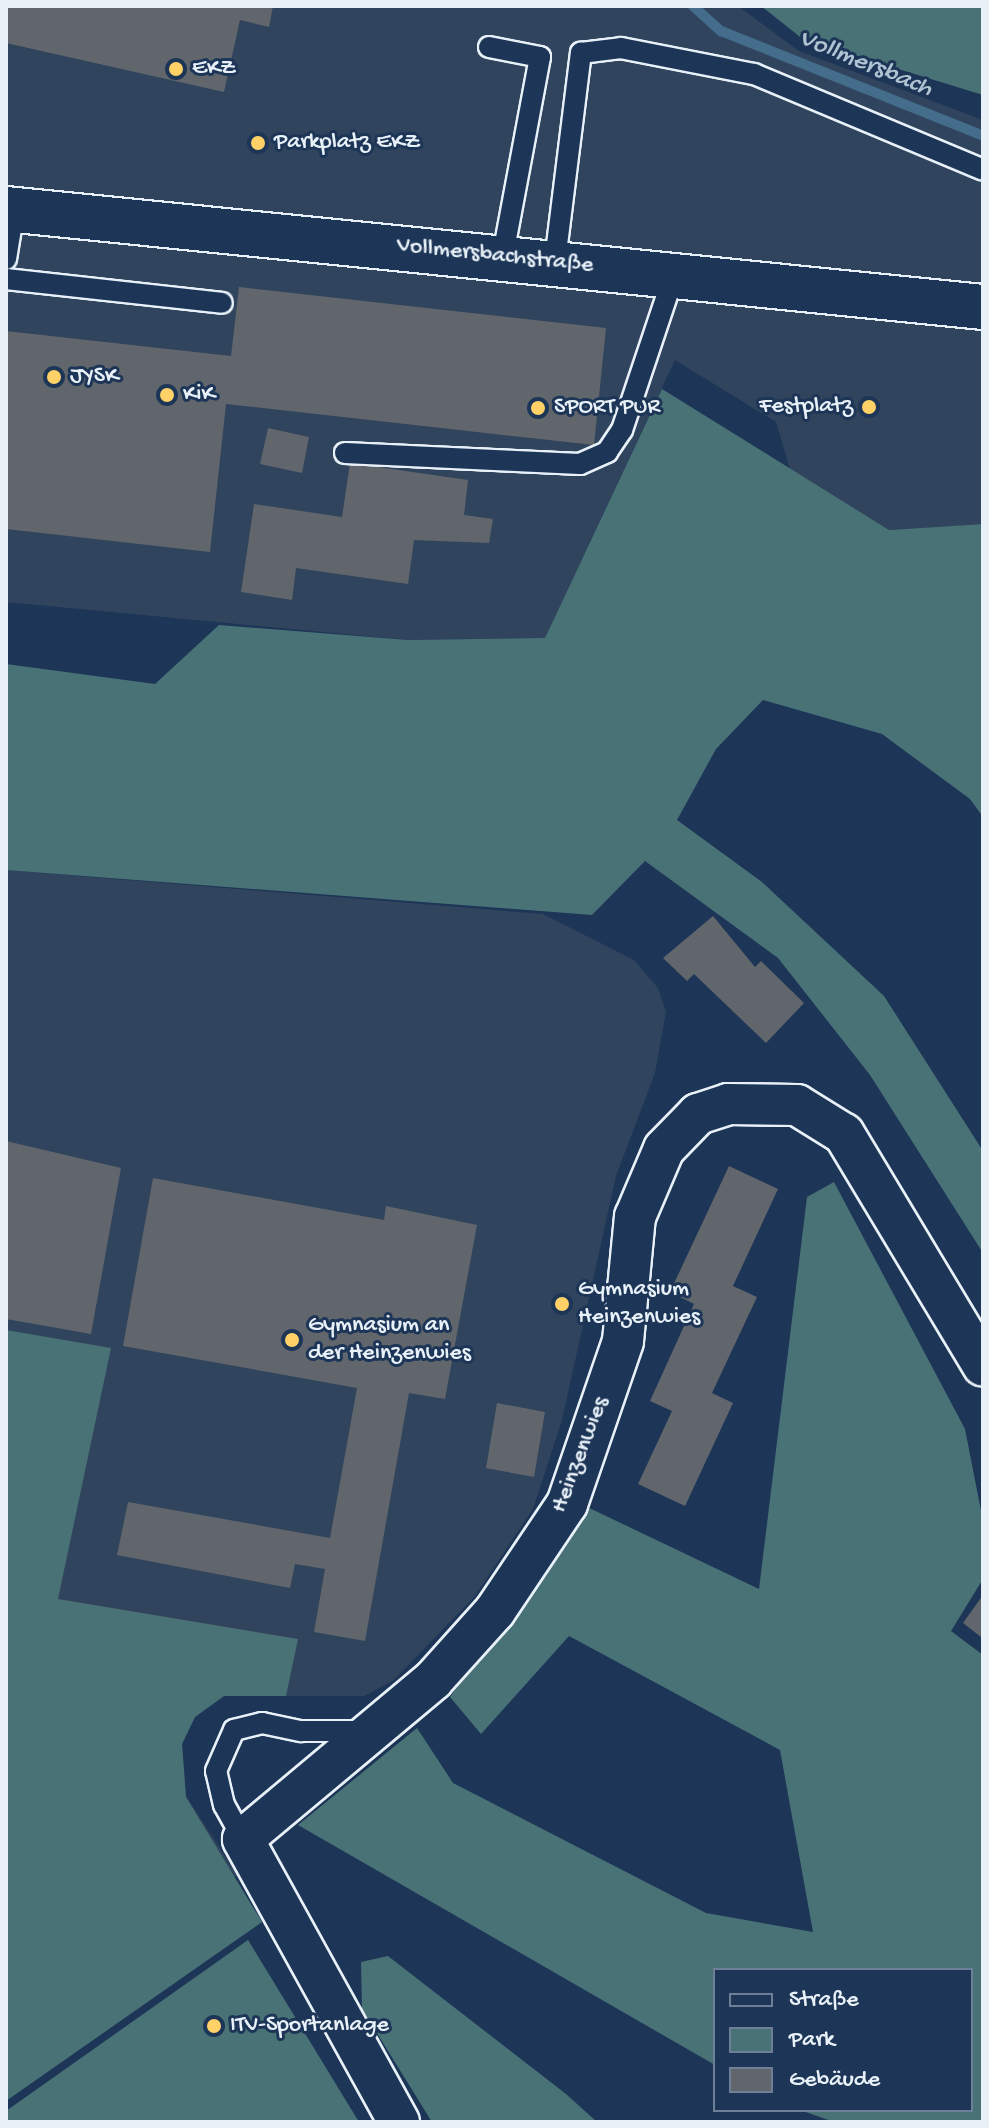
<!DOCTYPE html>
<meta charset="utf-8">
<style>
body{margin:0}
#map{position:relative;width:989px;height:2128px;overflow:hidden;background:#1d3557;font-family:"Gochi Hand",sans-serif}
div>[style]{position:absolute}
.built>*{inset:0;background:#31445d}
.green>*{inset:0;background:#497276}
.stream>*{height:10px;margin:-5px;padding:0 5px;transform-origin:5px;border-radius:5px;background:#446d8c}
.building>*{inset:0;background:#60666b}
.roads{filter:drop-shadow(2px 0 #e8f1f8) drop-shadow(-2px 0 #e8f1f8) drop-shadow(0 2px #e8f1f8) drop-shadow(0 -2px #e8f1f8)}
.lane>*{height:20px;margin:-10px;padding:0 10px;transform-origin:10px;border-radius:10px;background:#1d3557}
.street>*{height:40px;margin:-20px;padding:0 20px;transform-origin:20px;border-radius:20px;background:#1d3557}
.secondary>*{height:44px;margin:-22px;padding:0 22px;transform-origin:22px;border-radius:22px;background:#1d3557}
.dots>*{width:22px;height:22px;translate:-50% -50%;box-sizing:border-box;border:4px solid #1d3557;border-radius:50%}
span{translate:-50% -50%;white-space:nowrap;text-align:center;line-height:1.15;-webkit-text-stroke:6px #1d3557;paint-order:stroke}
.poi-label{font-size:24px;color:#e8f1f8}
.left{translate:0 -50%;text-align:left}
.right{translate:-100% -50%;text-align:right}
.street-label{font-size:24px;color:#e8f1f8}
.water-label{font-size:26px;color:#afc3d2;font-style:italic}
.frame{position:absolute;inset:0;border:8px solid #e8f1f8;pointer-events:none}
.legend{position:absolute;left:713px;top:1968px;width:260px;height:144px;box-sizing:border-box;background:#1d3557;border:2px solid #6e8097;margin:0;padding:10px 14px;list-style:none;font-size:24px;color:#e8f1f8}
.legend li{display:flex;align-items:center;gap:16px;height:40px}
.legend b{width:40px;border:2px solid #6e8097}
</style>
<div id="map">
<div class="built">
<div style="clip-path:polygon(6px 6px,738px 6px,799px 51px,983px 120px,983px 524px,889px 530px,790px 469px,776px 422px,675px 360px,545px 638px,408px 640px,6px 602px)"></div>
<div style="clip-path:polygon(6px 870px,543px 914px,634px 960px,658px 988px,666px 1012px,655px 1073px,616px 1176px,562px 1420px,533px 1509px,475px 1596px,394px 1680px,364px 1696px,224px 1696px,195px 1717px,182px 1744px,186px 1796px,238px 1876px,6px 1917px)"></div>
</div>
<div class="green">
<div style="clip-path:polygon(761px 6px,983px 6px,983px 95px,804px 40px)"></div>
<div style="clip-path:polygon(662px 389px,889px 530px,983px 524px,983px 817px,970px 799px,882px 734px,763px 700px,716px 749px,677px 820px,762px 882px,884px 996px,983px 1151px,983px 1253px,870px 1075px,778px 958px,645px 861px,592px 915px,6px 870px,6px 664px,155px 684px,219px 625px,408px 640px,545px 638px)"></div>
<div style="clip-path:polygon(834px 1182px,965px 1429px,983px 1521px,983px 1579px,951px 1631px,983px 1655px,983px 2122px,834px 2122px,800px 2110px,971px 2110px,971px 1970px,715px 1970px,715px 2065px,298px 1825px,417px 1728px,453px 1783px,706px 1913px,813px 1932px,780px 1750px,569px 1636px,481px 1734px,450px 1697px,583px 1505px,759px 1589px,807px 1197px)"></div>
<div style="clip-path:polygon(6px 1330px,111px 1348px,58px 1599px,298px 1639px,286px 1696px,224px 1696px,195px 1717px,182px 1744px,186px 1797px,262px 1922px,6px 2101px)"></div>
<div style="clip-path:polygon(248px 1940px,359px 2122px,6px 2122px,6px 2111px)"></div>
<div style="clip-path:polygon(388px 1956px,566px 2094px,597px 2122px,432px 2122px,362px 2009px,361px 1962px)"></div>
</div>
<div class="stream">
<div style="left:693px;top:6px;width:38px;rotate:42deg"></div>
<div style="left:721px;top:31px;width:282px;rotate:21.8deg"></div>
</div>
<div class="building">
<div style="clip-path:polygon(6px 6px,273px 6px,269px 27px,240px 20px,224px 92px,6px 43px)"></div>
<div style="clip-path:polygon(239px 287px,606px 328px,594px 445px,226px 404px,210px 552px,6px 529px,6px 331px,231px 356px)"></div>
<div style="clip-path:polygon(268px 428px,309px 437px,302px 473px,260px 464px)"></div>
<div style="clip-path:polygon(350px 463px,468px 480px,464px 515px,493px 519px,489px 543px,414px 540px,408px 584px,296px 568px,292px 600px,241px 592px,254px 504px,342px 517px)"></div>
<div style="clip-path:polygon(713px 916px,755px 967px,761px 961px,804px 1003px,766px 1043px,694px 974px,687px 981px,663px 958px)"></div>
<div style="clip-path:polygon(6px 1141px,121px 1168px,91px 1334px,6px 1319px)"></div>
<div style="clip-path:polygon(729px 1166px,778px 1189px,733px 1286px,757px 1297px,712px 1393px,733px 1403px,685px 1506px,638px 1484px,672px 1411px,650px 1401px,694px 1304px,670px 1292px)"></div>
<div style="clip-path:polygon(153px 1178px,384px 1220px,386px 1206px,477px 1225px,445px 1399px,409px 1393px,365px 1641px,314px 1632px,325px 1569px,295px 1564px,290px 1588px,117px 1555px,128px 1502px,330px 1538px,357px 1388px,123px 1346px)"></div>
<div style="clip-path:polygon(497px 1403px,545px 1412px,534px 1477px,486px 1468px)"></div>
<div style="clip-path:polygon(983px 1595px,983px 1634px,981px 1637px,963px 1623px)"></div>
</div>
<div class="roads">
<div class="lane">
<div style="left:489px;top:47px;width:52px;rotate:11.1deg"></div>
<div style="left:540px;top:57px;width:201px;rotate:100.6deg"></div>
<div style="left:6px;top:259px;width:50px;rotate:-80.7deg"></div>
<div style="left:555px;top:261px;width:210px;rotate:-82.9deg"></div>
<div style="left:581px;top:53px;width:40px;rotate:-7.1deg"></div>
<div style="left:621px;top:48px;width:136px;rotate:11.1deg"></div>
<div style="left:754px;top:74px;width:248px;rotate:22.7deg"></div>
<div style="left:6px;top:279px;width:217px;rotate:6.3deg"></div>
<div style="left:345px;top:453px;width:235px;rotate:2.7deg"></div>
<div style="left:580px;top:464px;width:30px;rotate:-24deg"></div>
<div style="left:607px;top:452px;width:27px;rotate:-56deg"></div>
<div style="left:622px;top:430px;width:163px;rotate:-71.5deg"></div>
<div style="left:243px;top:1839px;width:39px;rotate:-119deg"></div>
<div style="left:224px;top:1805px;width:35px;rotate:-103deg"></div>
<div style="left:216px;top:1771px;width:45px;rotate:-66.3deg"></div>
<div style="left:234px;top:1730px;width:29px;rotate:-14deg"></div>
<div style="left:262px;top:1723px;width:40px;rotate:12deg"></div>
<div style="left:301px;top:1731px;width:66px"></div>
</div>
<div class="street">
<div style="left:399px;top:2122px;width:323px;rotate:-118.9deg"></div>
<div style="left:243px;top:1839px;width:248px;rotate:-39.9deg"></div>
<div style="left:433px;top:1680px;width:93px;rotate:-48.1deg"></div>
<div style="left:495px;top:1611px;width:129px;rotate:-56.1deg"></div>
<div style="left:567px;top:1504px;width:172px;rotate:-71deg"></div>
<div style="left:623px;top:1341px;width:125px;rotate:-84.5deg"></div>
<div style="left:635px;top:1217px;width:74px;rotate:-66.9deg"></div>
<div style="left:664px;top:1149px;width:49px;rotate:-45.8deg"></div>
<div style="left:698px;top:1114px;width:32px;rotate:-18deg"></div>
<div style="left:728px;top:1104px;width:69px;rotate:0.8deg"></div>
<div style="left:797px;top:1105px;width:55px;rotate:31.7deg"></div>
<div style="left:844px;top:1134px;width:270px;rotate:59deg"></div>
</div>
<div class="secondary">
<div style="left:6px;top:209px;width:982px;rotate:5.73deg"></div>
</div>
</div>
<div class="dots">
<div style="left:176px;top:69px;background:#ffd166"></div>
<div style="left:258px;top:143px;background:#ffd166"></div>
<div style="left:54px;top:377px;background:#ffd166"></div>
<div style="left:167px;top:395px;background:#ffd166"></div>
<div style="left:869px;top:407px;background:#ffd166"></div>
<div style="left:538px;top:408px;background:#ffd166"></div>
<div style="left:562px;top:1304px;background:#ffd166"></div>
<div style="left:292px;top:1340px;background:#ffd166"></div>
<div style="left:214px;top:2026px;background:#ffd166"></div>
</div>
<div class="poi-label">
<span class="left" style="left:192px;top:69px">EKZ</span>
<span class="left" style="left:274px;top:143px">Parkplatz EKZ</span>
<span class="left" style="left:70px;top:377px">JYSK</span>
<span class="left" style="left:183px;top:395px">KiK</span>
<span class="right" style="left:853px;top:407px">Festplatz</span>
<span class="left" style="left:554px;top:408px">SPORT PUR</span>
<span class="left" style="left:578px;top:1304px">Gymnasium<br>Heinzenwies</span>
<span class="left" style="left:308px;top:1340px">Gymnasium an<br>der Heinzenwies</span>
<span class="left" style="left:230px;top:2026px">ITV-Sportanlage</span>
</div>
<div class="street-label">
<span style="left:495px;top:256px;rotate:6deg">Vollmersbachstraße</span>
<span style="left:581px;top:1455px;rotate:-69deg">Heinzenwies</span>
</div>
<div class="water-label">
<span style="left:865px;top:65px;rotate:22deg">Vollmersbach</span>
</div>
<div class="frame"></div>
<ul class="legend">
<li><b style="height:10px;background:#1d3557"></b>Straße</li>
<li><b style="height:22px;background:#497276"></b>Park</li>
<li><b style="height:22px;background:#60666b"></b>Gebäude</li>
</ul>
</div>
